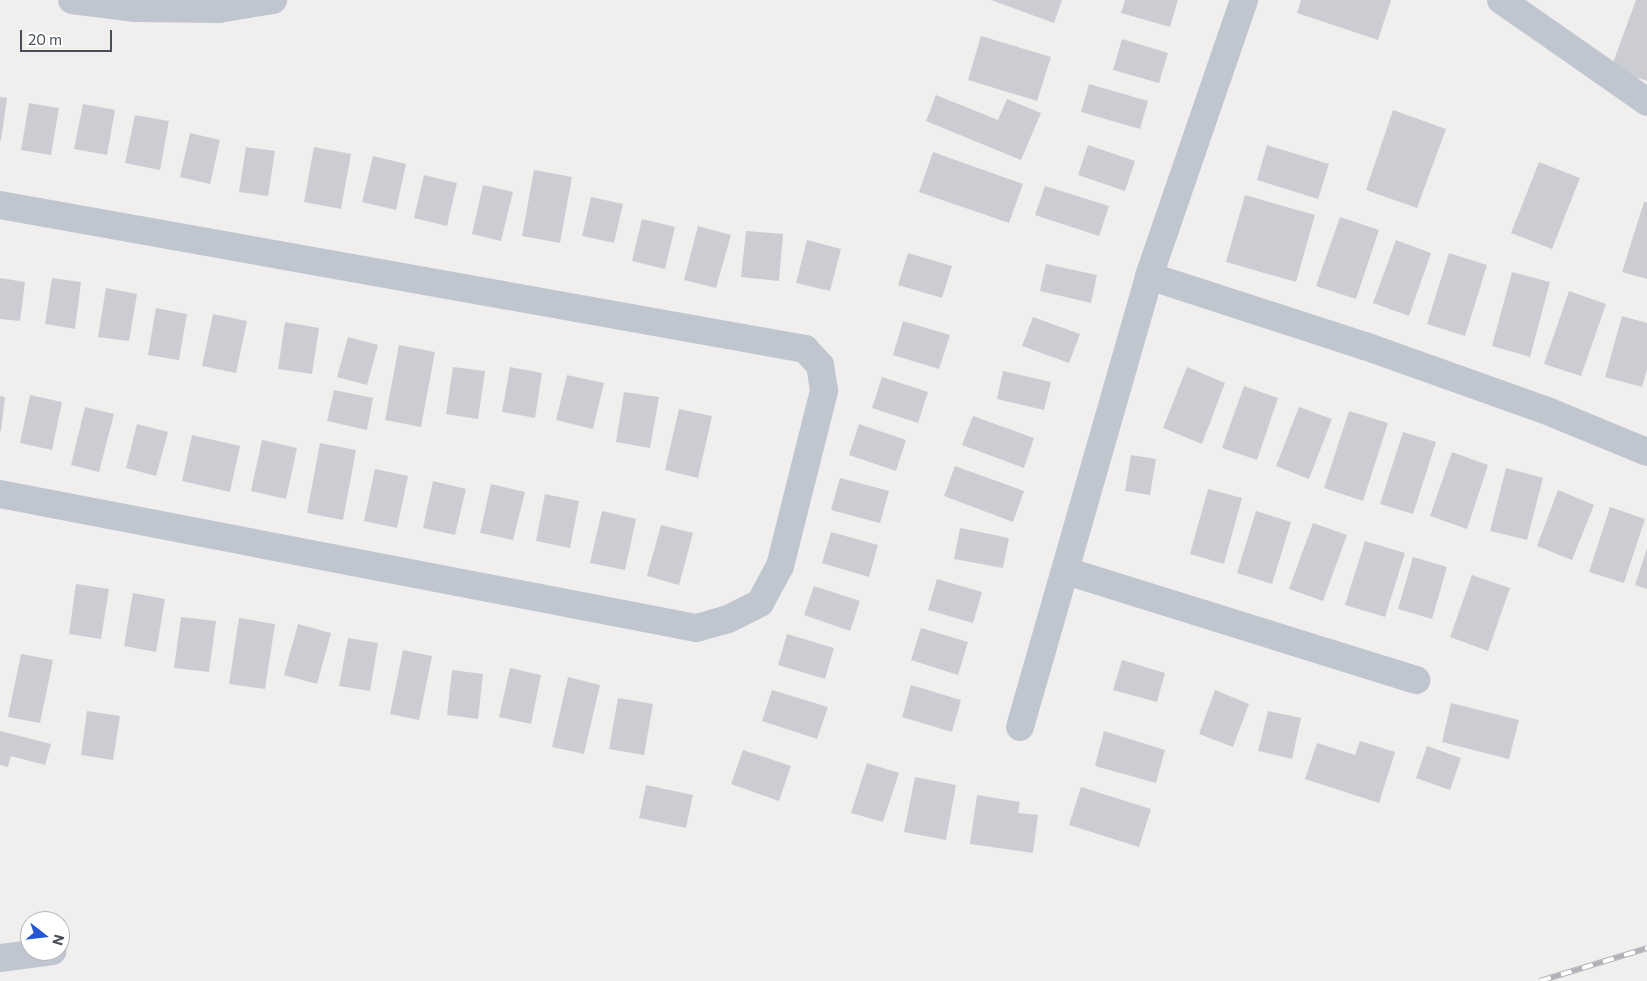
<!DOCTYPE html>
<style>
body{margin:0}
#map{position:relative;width:1647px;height:981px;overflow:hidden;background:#f1efee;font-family:Commissioner,sans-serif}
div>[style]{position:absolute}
.building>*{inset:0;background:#cccdd3}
.street>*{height:28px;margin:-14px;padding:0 14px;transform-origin:14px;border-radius:14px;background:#c0c6cf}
.rail>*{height:5.5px;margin-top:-2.75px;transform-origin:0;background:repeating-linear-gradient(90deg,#fff 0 11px,#b1b2b8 0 22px);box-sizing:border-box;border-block:1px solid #b1b2b8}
span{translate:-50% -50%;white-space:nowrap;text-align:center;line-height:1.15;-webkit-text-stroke:4.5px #fff;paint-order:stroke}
.north{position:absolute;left:20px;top:911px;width:50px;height:50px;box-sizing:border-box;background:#fff;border:1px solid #b6b9bd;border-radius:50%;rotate:106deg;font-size:14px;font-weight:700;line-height:20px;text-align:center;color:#484f5a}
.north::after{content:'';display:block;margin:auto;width:18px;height:22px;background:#2657d3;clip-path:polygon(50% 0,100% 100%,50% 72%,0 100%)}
.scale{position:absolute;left:20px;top:30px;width:92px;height:22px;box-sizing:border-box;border:2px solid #484f5a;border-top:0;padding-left:6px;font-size:15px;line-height:18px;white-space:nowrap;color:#484f5a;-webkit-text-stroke:4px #fff;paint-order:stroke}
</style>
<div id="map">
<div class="building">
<div style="clip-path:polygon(991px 0,1062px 0,1054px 23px)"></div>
<div style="clip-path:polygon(1125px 0,1178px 0,1170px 27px,1121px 13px)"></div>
<div style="clip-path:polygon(1301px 0,1391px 0,1378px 40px,1297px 13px)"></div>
<div style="clip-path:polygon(1636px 0,1647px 0,1647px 81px,1611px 68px)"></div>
<div style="clip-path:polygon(981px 36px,1051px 57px,1037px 101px,968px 80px)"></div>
<div style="clip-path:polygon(1122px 39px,1168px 53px,1159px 83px,1113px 70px)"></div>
<div style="clip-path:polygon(1089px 84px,1148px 101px,1140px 129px,1081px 112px)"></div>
<div style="clip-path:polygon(936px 95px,998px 120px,1007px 99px,1041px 113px,1021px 160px,926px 121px)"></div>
<div style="clip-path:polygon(0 97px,7px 98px,1px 141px,0 141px)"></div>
<div style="clip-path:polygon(29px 103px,59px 108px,51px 155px,21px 150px)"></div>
<div style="clip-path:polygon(83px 104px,115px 110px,107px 155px,74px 149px)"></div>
<div style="clip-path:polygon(1393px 110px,1446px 129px,1417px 208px,1366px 190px)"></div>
<div style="clip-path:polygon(135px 115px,169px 121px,160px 170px,125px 163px)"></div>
<div style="clip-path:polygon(190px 133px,220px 140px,210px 184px,180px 177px)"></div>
<div style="clip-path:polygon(1088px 145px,1135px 161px,1125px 191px,1078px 175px)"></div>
<div style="clip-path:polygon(1267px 145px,1329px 164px,1318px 199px,1257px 180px)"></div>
<div style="clip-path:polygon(246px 147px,275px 151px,268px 196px,239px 192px)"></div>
<div style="clip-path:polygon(314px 147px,351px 154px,341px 209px,304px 202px)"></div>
<div style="clip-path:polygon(933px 152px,1023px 184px,1009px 223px,919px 192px)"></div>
<div style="clip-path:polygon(373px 156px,406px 164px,396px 210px,362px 202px)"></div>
<div style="clip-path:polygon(1539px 162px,1580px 178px,1552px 249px,1511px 233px)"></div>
<div style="clip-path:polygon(534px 170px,572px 177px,560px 243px,522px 236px)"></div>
<div style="clip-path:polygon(424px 175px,457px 183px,447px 226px,414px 218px)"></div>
<div style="clip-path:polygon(483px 185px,513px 192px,501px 241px,472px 234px)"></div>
<div style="clip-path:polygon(1045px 186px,1109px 206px,1099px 236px,1035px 215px)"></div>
<div style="clip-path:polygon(1245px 195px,1315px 215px,1296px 282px,1226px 262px)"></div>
<div style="clip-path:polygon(591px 197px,623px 204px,614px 243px,582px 236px)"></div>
<div style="clip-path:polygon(1644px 202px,1647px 202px,1647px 279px,1622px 272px)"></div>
<div style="clip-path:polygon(1340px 217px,1379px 230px,1356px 299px,1316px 286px)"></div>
<div style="clip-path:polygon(642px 219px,675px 227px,665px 269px,632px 261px)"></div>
<div style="clip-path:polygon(698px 226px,731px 235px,716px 288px,684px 280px)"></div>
<div style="clip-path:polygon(746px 231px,783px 234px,779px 281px,741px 277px)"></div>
<div style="clip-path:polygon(807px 240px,841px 249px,830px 291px,796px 283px)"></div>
<div style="clip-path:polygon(1396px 240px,1431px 253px,1409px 316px,1373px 303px)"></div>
<div style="clip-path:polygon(908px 253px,952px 266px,942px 298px,898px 285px)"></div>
<div style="clip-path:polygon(1449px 253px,1487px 265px,1465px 336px,1427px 324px)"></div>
<div style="clip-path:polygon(1046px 264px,1097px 275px,1091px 303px,1040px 291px)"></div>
<div style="clip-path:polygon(1512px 272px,1550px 282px,1530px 357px,1492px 346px)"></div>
<div style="clip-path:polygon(0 278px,25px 282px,20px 321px,0 319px)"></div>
<div style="clip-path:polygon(52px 278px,81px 282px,75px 329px,45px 324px)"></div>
<div style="clip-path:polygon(106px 288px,137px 294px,129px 341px,98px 337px)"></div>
<div style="clip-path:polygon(1569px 291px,1606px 304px,1581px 376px,1544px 364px)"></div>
<div style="clip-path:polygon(156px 308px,187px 314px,179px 360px,148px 355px)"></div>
<div style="clip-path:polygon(213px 314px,247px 321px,236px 373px,202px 366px)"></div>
<div style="clip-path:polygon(1622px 316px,1647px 323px,1647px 369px,1642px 387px,1605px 377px)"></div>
<div style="clip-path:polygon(1033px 317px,1080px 334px,1069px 363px,1022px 346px)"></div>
<div style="clip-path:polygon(903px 321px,950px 335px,939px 369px,893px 355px)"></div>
<div style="clip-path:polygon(285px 322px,319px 328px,312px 374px,278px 369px)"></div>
<div style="clip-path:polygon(348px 337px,378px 345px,367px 385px,337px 377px)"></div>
<div style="clip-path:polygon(399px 345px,435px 352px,421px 427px,385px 420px)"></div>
<div style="clip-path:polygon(453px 367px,485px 371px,478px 419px,446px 414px)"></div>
<div style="clip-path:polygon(510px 367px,542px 373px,535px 418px,502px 412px)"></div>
<div style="clip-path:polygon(1187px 367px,1225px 383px,1202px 444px,1163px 428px)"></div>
<div style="clip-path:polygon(1003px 371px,1051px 382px,1044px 410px,997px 399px)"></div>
<div style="clip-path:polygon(567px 375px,604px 383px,593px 429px,556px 420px)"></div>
<div style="clip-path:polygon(882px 377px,928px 392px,918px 423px,872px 408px)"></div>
<div style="clip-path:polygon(1244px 386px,1278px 398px,1257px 460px,1222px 448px)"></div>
<div style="clip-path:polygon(334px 390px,373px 398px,367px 430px,327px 421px)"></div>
<div style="clip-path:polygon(624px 392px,659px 397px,650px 448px,616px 442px)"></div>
<div style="clip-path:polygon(30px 395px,62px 402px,52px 450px,20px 443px)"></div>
<div style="clip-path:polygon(0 396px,5px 397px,1px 431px,0 431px)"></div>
<div style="clip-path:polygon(85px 407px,114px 414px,99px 472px,71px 465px)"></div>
<div style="clip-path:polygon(1299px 407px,1332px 419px,1309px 479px,1276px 466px)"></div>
<div style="clip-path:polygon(679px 409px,712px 416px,698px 478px,665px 470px)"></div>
<div style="clip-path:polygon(1349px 411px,1388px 423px,1363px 501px,1324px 488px)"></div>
<div style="clip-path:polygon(973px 416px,1034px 438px,1024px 468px,962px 445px)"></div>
<div style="clip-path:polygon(137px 424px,168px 432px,156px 476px,126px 468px)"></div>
<div style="clip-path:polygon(859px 424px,906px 440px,896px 471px,849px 455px)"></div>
<div style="clip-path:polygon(1403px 432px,1436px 442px,1413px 514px,1380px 504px)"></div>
<div style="clip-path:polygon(192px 435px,240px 446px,230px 492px,182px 481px)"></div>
<div style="clip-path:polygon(262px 440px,297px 448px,286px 499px,251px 491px)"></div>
<div style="clip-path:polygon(320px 443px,356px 450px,343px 520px,307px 513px)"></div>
<div style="clip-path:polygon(1452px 452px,1488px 465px,1467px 529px,1430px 516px)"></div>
<div style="clip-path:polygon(1131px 455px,1156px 459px,1150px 495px,1125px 491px)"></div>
<div style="clip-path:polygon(955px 466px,1024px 491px,1013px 522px,944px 496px)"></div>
<div style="clip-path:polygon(1506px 468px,1543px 478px,1527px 540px,1490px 531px)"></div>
<div style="clip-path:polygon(375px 469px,408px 476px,397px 528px,364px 521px)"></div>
<div style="clip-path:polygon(840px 478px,889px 491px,880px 523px,831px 510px)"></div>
<div style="clip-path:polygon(433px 481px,466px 489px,455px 535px,423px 528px)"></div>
<div style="clip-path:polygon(491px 484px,525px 492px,513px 540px,480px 533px)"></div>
<div style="clip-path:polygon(1208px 489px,1242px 498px,1224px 564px,1190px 554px)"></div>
<div style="clip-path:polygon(1558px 490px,1594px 505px,1572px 560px,1537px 546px)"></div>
<div style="clip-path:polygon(545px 494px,579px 501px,570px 548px,536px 541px)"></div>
<div style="clip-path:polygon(1610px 507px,1645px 519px,1624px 583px,1589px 572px)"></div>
<div style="clip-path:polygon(602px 511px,636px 519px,625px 570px,590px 563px)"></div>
<div style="clip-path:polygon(1256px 511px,1291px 522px,1272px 584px,1237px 573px)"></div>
<div style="clip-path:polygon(1313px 523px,1347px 535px,1323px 601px,1289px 589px)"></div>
<div style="clip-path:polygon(661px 525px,693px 533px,679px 585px,647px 576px)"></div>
<div style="clip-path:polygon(960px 528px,1009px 538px,1003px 568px,954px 559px)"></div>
<div style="clip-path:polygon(831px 532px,878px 545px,869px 577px,822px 563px)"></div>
<div style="clip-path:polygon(1365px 541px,1405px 553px,1385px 617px,1345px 605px)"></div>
<div style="clip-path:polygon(1647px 548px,1647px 589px,1635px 585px)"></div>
<div style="clip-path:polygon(1413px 557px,1447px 567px,1432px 619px,1398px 609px)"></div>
<div style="clip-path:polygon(1472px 575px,1510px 588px,1488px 651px,1450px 637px)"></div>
<div style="clip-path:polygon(937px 579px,982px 592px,973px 623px,928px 610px)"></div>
<div style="clip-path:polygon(76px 584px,109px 589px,101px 639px,69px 634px)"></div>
<div style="clip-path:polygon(814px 586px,860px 601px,850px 631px,804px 615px)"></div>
<div style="clip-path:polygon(133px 593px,165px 599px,156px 652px,124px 646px)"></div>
<div style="clip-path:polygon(181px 617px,216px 621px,209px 672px,174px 668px)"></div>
<div style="clip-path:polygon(239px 618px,275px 624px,265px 689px,229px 684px)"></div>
<div style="clip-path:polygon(298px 624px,331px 633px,317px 684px,284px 675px)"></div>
<div style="clip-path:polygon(921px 628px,968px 642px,958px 675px,911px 660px)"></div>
<div style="clip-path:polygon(787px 634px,834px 648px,825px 679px,778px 665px)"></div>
<div style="clip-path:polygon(348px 638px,378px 643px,370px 691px,339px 686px)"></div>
<div style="clip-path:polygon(403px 650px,432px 656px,419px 720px,390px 714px)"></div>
<div style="clip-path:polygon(21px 654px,53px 660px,40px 723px,8px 717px)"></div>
<div style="clip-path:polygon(1122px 660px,1165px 673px,1157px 702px,1113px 690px)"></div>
<div style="clip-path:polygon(510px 668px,541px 675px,531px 724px,499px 717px)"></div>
<div style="clip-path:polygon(452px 670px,483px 674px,478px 719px,447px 715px)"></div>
<div style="clip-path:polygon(568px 677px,600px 685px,584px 754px,552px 747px)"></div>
<div style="clip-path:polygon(911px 685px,961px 700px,952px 732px,902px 717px)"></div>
<div style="clip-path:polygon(772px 690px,828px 707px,817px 739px,762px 721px)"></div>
<div style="clip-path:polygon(1215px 690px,1249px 704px,1233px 747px,1199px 734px)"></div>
<div style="clip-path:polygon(618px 698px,653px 704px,644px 755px,609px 749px)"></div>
<div style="clip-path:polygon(1451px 703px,1519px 720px,1509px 759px,1442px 742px)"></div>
<div style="clip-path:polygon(87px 711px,120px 716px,113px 760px,81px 755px)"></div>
<div style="clip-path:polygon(1268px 711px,1301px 718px,1292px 759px,1258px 751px)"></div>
<div style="clip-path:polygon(0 731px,51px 744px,45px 765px,11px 756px,8px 767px,0 765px)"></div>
<div style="clip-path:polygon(1104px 731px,1165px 750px,1156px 783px,1095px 766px)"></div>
<div style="clip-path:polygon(1360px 741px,1395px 752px,1379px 803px,1305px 779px,1317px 743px,1355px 755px)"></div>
<div style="clip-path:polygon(1427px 746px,1461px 758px,1450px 790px,1416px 778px)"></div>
<div style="clip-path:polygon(743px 750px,791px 766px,779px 801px,731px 784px)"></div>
<div style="clip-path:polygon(867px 763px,899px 773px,883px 822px,851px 813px)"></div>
<div style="clip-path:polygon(915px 777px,956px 785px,946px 840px,904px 832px)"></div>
<div style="clip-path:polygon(646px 785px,693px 795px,686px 828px,639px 818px)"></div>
<div style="clip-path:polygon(1081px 787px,1151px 809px,1139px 847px,1069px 825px)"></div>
<div style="clip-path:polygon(977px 795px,1020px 802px,1018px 813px,1038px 815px,1033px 853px,970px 844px)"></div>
</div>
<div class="street">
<div style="left:72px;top:0;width:64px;rotate:7.2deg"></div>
<div style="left:135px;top:8px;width:84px;rotate:0.7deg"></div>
<div style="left:219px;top:9px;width:55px;rotate:-9.5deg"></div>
<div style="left:1501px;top:0;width:178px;rotate:34.9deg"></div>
<div style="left:0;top:205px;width:818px;rotate:10.14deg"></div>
<div style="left:805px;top:349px;width:22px;rotate:47deg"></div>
<div style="left:820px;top:365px;width:26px;rotate:81deg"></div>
<div style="left:824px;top:391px;width:180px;rotate:104.1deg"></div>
<div style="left:780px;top:566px;width:42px;rotate:118.4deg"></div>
<div style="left:760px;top:603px;width:36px;rotate:153deg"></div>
<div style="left:728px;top:619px;width:33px;rotate:164deg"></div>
<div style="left:696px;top:628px;width:709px;rotate:-169.1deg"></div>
<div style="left:1149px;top:276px;width:227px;rotate:18deg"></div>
<div style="left:1365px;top:346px;width:191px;rotate:19.6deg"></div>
<div style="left:1545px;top:410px;width:110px;rotate:22.4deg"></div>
<div style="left:1066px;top:571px;width:367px;rotate:17.3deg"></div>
<div style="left:1020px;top:727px;width:469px;rotate:-74deg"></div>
<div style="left:1149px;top:276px;width:292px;rotate:-71deg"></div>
<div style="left:0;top:958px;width:53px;rotate:-7.5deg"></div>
</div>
<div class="rail">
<div style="left:1540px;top:981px;width:112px;rotate:-17.1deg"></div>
</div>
<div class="north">N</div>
<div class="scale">20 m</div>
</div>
